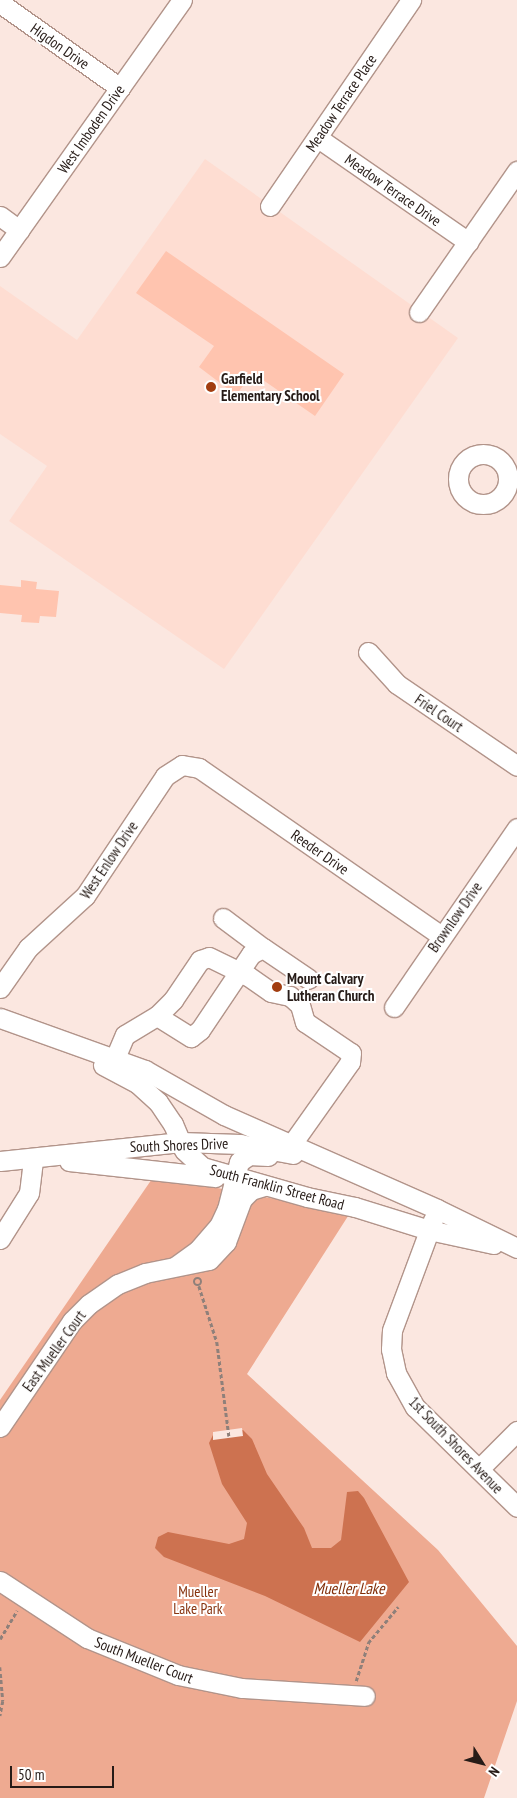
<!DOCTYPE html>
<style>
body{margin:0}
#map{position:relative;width:517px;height:1798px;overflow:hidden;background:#fbe7e0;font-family:"PT Sans Narrow",sans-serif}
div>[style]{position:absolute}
.built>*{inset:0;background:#feddd2}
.green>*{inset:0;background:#eeaa91}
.water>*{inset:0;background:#cd7250}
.pier>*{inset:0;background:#fbe7e0}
.building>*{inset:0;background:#ffc4af}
.path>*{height:2.5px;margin-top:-1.25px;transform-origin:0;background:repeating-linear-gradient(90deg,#8f807a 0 4px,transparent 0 6.5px)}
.path>.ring{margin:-1.25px;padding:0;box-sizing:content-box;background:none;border:2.5px solid #8f807a;border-radius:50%}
.roads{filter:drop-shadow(1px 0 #b2948a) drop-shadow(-1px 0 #b2948a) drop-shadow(0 1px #b2948a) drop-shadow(0 -1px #b2948a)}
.minor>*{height:19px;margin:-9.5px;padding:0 9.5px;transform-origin:9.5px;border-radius:9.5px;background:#fff}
.minor>.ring{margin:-9.5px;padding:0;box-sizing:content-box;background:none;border:19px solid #fff;border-radius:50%}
.dots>*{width:14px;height:14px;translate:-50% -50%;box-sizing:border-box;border:2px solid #fff;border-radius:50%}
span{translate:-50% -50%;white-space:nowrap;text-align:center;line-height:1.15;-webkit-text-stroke:4px #fff;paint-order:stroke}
.street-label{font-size:15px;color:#261b17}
.poi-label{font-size:15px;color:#261b17;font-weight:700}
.left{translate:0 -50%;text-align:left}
.park-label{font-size:15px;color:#873410}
.water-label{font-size:16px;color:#812e08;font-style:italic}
.north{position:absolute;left:457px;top:1738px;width:50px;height:50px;-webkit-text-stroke:4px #fff;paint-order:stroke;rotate:126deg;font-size:14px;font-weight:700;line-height:20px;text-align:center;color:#261b17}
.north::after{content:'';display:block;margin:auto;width:18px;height:22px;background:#261b17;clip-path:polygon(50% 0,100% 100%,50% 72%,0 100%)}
.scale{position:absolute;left:10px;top:1766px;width:104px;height:22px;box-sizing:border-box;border:2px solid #261b17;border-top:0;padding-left:6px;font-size:15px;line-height:18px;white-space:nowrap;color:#261b17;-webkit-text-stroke:4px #fff;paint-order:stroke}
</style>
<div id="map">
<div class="built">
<div style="clip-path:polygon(205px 159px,458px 338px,224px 669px,9px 521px,47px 466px,0 434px,0 286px,77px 340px)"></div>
</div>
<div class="green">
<div style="clip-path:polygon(154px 1176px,350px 1213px,247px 1374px,438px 1550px,517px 1646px,517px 1701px,484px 1798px,0 1798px,0 1400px)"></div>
</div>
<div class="water">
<div style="clip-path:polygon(243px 1430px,252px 1439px,267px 1474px,304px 1528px,312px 1548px,331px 1548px,341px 1540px,347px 1492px,358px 1491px,364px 1498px,409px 1582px,360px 1642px,265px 1596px,164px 1557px,155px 1548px,158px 1537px,168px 1532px,229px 1544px,244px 1539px,247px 1523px,222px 1484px,209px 1443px,213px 1435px)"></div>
</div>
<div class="pier">
<div style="clip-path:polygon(242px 1428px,243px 1436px,213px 1440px,213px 1432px)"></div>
</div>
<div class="building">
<div style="clip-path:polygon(166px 251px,344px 374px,315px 416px,253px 373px,236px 395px,199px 367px,214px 346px,136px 293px)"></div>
<div style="clip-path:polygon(21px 580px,37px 582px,36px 589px,59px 591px,56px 617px,40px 616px,39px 623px,21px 622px,22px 615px,0 613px,0 585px,21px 587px)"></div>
</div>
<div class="path">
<div class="ring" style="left:194px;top:1278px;width:5.5px;height:5.5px"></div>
<div style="left:199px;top:1286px;width:59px;rotate:72.2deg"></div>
<div style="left:217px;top:1342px;width:95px;rotate:82.7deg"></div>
<div style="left:0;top:1639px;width:33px;rotate:-59deg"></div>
<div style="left:0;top:1667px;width:34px;rotate:85deg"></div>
<div style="left:3px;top:1701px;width:15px;rotate:101deg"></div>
<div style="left:356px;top:1681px;width:40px;rotate:-72deg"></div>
<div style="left:368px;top:1643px;width:47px;rotate:-50.2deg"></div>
</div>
<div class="roads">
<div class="minor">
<div style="left:0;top:3px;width:147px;rotate:35.3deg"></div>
<div style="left:318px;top:138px;width:183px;rotate:34.7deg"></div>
<div style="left:270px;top:206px;width:250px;rotate:-55.6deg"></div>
<div style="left:0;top:216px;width:24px;rotate:36deg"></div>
<div style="left:0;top:257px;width:315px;rotate:-54.7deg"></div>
<div style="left:419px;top:312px;width:172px;rotate:-55.2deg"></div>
<div class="ring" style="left:458px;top:454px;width:31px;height:31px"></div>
<div style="left:368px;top:652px;width:43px;rotate:47.8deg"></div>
<div style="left:397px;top:684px;width:145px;rotate:34.3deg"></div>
<div style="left:223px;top:918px;width:50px;rotate:36.9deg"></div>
<div style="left:0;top:988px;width:49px;rotate:-55deg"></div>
<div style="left:28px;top:948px;width:77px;rotate:-42.4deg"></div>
<div style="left:85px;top:896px;width:144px;rotate:-56.3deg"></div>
<div style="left:165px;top:776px;width:20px;rotate:-33deg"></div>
<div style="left:182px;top:765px;width:17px;rotate:10deg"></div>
<div style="left:199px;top:768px;width:295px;rotate:34.7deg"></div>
<div style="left:394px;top:1007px;width:217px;rotate:-55.5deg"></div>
<div style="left:157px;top:1016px;width:40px;rotate:32deg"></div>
<div style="left:191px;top:1037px;width:11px;rotate:-38deg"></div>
<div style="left:200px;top:1030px;width:92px;rotate:-56.1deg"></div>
<div style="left:251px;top:954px;width:13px;rotate:-27deg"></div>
<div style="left:263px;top:948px;width:55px;rotate:34deg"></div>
<div style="left:0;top:1018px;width:154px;rotate:19.7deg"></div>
<div style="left:145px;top:1070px;width:91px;rotate:29.7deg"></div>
<div style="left:224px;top:1115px;width:233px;rotate:23.8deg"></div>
<div style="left:437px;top:1209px;width:89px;rotate:26deg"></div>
<div style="left:115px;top:1058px;width:25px;rotate:-67deg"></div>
<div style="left:125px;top:1035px;width:37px;rotate:-31deg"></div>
<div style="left:157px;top:1016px;width:23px;rotate:-45deg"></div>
<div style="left:173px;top:1000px;width:48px;rotate:-56deg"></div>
<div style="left:200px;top:960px;width:9px;rotate:-18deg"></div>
<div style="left:209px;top:957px;width:43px;rotate:26deg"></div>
<div style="left:248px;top:976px;width:28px;rotate:35deg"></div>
<div style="left:271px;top:992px;width:19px;rotate:12deg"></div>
<div style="left:290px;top:996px;width:13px;rotate:42deg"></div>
<div style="left:300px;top:1005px;width:18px;rotate:74deg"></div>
<div style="left:305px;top:1022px;width:55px;rotate:34deg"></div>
<div style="left:351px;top:1053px;width:9px;rotate:96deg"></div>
<div style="left:350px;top:1062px;width:100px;rotate:125.3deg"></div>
<div style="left:103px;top:1065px;width:40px;rotate:28deg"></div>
<div style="left:138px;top:1084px;width:27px;rotate:42deg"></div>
<div style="left:158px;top:1102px;width:27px;rotate:56deg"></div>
<div style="left:173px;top:1124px;width:28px;rotate:67deg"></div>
<div style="left:184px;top:1150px;width:25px;rotate:43deg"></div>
<div style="left:202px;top:1167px;width:109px;rotate:15.9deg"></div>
<div style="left:307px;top:1197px;width:49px;rotate:11.8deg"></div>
<div style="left:355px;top:1207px;width:77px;rotate:17.3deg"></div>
<div style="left:429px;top:1230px;width:66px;rotate:12.3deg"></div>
<div style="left:0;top:1161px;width:182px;rotate:-6deg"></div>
<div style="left:181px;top:1142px;width:59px;rotate:1.9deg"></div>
<div style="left:240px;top:1144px;width:54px;rotate:10.7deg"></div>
<div style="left:69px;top:1161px;width:147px;rotate:6.3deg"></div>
<div style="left:433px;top:1220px;width:117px;rotate:110.4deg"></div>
<div style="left:392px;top:1330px;width:19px;rotate:93deg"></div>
<div style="left:391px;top:1349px;width:25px;rotate:78deg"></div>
<div style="left:396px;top:1373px;width:39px;rotate:61deg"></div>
<div style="left:415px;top:1407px;width:143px;rotate:44.4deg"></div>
<div style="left:0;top:1239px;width:54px;rotate:-57.8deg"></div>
<div style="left:29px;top:1193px;width:35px;rotate:-83deg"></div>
<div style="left:176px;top:1266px;width:27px;rotate:-36deg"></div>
<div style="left:198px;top:1250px;width:32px;rotate:-49deg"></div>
<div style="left:219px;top:1226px;width:19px;rotate:-65deg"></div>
<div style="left:227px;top:1209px;width:49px;rotate:-75.7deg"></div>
<div style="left:239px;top:1162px;width:12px;rotate:-35deg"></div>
<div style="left:249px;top:1155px;width:19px;rotate:3deg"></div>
<div style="left:0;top:1427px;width:128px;rotate:-55.8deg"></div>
<div style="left:72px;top:1321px;width:24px;rotate:-45deg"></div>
<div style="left:89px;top:1304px;width:35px;rotate:-35deg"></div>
<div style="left:118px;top:1284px;width:29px;rotate:-22deg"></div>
<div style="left:145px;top:1273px;width:65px;rotate:-11.5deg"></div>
<div style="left:209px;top:1260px;width:25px;rotate:-47deg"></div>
<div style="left:226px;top:1242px;width:46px;rotate:-69.6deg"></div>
<div style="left:242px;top:1199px;width:13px;rotate:-45deg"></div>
<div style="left:251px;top:1190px;width:14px;rotate:-17deg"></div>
<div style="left:479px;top:1469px;width:54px;rotate:-45deg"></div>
<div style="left:0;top:1581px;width:104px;rotate:33.2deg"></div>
<div style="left:87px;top:1638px;width:98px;rotate:22.1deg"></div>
<div style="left:178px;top:1675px;width:65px;rotate:11.5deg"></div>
<div style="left:242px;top:1688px;width:123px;rotate:3.7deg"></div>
</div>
</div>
<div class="dots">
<div style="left:211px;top:387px;background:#a23d10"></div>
<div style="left:277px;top:987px;background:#a23d10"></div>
</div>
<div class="street-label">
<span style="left:60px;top:46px;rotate:35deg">Higdon Drive</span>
<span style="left:341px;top:103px;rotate:-56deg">Meadow Terrace Place</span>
<span style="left:91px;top:129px;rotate:-55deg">West Imboden Drive</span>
<span style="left:393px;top:190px;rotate:35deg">Meadow Terrace Drive</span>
<span style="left:439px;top:713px;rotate:34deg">Friel Court</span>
<span style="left:320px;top:852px;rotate:35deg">Reeder Drive</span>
<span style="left:109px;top:860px;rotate:-56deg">West Enlow Drive</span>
<span style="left:455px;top:917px;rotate:-55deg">Brownlow Drive</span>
<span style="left:179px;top:1145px;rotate:-2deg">South Shores Drive</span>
<span style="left:277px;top:1187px;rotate:15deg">South Franklin Street Road</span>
<span style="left:54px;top:1351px;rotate:-54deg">East Mueller Court</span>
<span style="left:456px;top:1445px;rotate:46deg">1st South Shores Avenue</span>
<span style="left:144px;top:1660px;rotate:21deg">South Mueller Court</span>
</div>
<div class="poi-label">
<span class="left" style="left:221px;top:387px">Garfield<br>Elementary School</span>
<span class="left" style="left:287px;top:987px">Mount Calvary<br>Lutheran Church</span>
</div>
<div class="park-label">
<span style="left:198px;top:1600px">Mueller<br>Lake Park</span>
</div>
<div class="water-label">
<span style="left:349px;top:1588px">Mueller Lake</span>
</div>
<div class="north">N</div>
<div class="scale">50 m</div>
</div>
